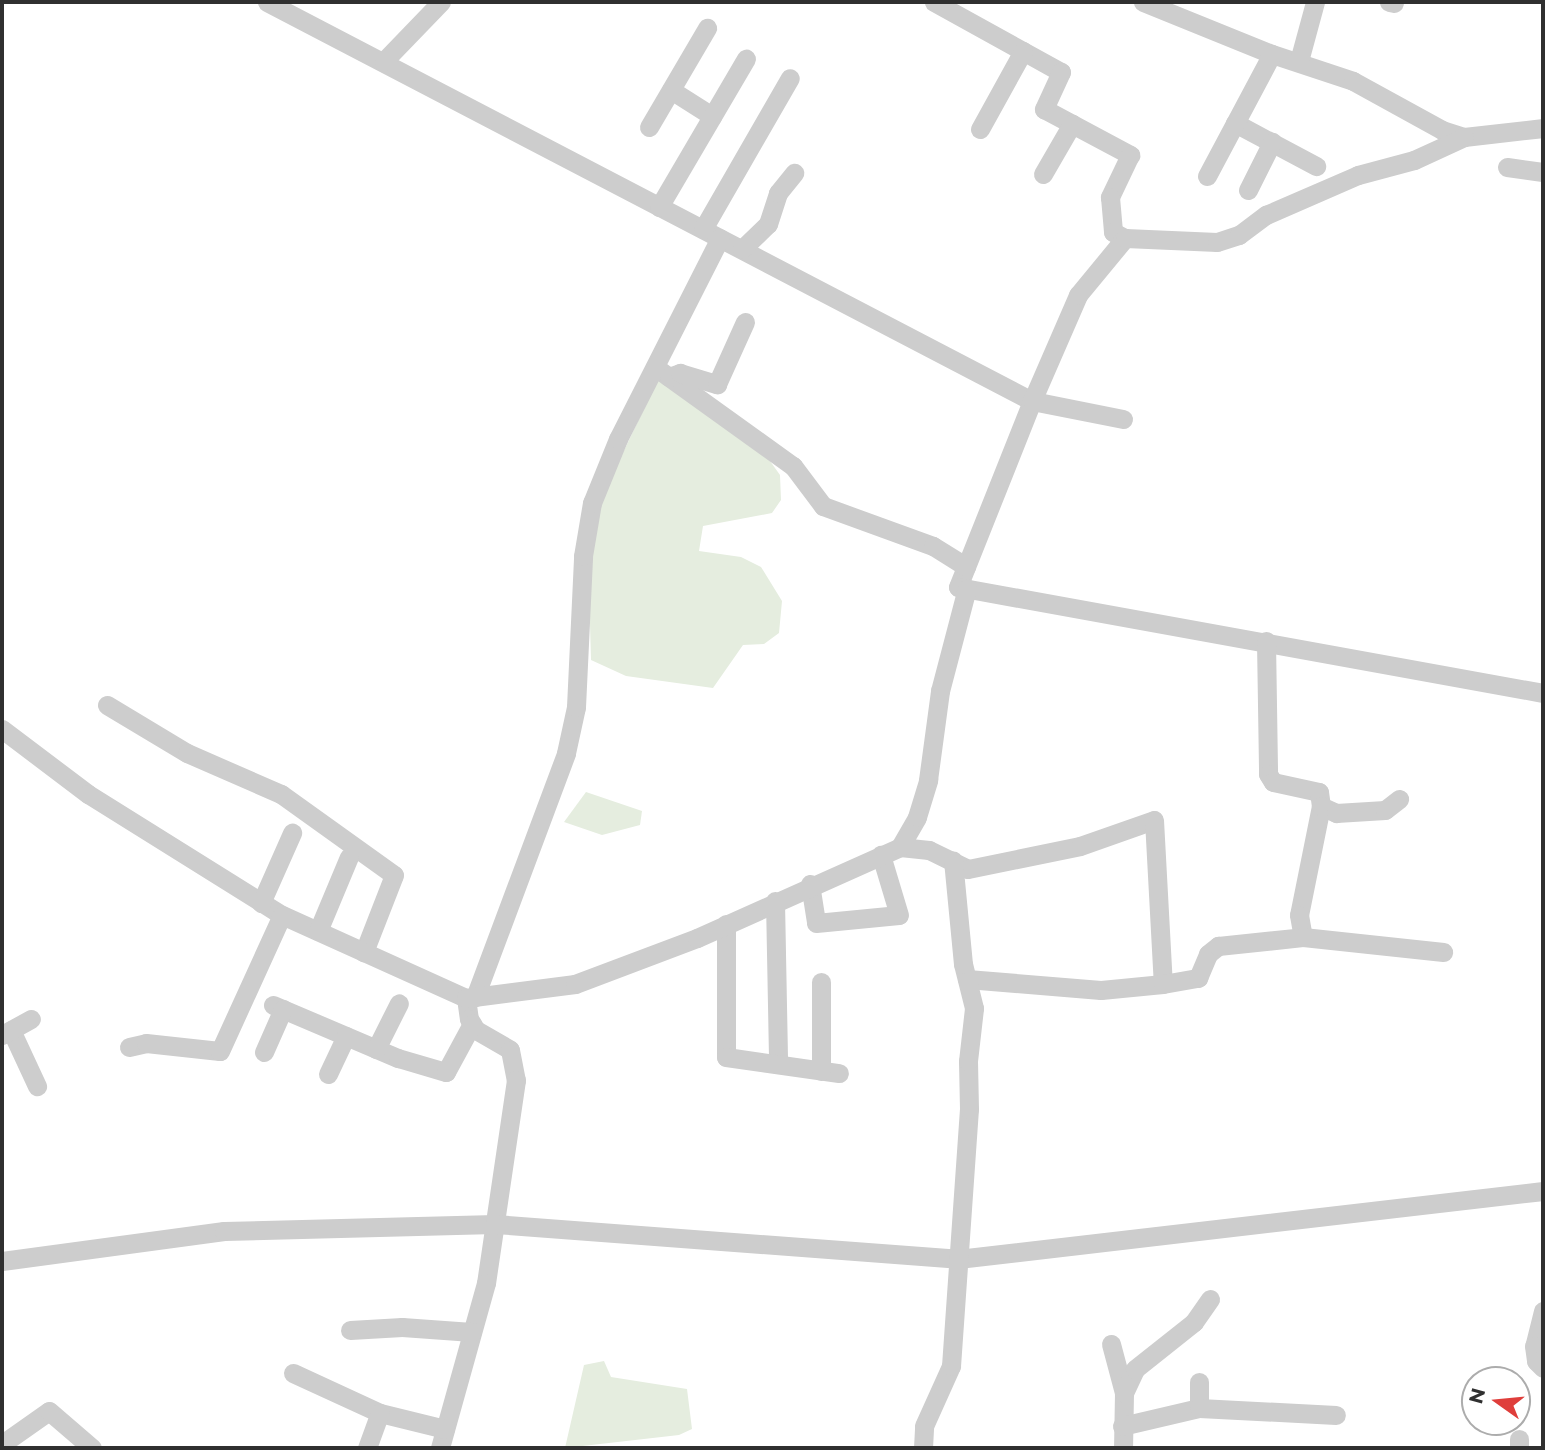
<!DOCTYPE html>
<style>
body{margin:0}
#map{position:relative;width:1545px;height:1450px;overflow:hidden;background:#fff;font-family:Montserrat,sans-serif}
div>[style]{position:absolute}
.green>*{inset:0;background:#e5eddf}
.minor>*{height:19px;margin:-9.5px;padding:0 9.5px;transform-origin:9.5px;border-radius:9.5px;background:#cdcdcd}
span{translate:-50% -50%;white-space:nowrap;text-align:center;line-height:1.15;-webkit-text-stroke:7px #fff;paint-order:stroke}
.frame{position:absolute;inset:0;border:4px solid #303030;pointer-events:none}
.north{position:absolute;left:1461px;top:1366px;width:70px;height:70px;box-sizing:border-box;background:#fff;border:2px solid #acacac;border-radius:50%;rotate:285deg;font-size:19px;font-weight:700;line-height:28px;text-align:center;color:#303030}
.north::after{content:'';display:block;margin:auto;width:24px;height:32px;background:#df3e3b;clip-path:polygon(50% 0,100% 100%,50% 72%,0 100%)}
</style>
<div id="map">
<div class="green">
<div style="clip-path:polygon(659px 378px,765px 454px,780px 475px,781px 500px,772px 513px,703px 526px,699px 551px,741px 557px,761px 567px,782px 601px,779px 633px,764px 644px,743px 645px,713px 688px,626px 676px,591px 660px,588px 555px,600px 500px)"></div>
<div style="clip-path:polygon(586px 792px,642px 811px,640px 825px,602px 835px,564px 822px)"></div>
<div style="clip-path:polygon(604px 1361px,611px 1377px,687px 1389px,692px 1429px,679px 1435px,565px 1448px,584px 1365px)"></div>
</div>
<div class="minor">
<div style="left:267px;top:2px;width:863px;rotate:27.55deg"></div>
<div style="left:1032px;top:401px;width:200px;rotate:111.7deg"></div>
<div style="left:958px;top:587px;width:595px;rotate:10.27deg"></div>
<div style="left:934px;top:2px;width:145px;rotate:28.9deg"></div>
<div style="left:1061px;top:72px;width:41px;rotate:114.7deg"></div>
<div style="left:1044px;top:109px;width:98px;rotate:28.1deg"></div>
<div style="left:1130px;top:155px;width:47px;rotate:115.5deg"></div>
<div style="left:1110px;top:197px;width:35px;rotate:85deg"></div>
<div style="left:1113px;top:232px;width:13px;rotate:27deg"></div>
<div style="left:1143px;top:2px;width:139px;rotate:22deg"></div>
<div style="left:1272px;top:54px;width:85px;rotate:18.4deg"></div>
<div style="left:1353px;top:81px;width:102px;rotate:28.8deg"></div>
<div style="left:1442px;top:130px;width:23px;rotate:18deg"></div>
<div style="left:1464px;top:137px;width:80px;rotate:-6.5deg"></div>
<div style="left:1389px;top:2px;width:5px;rotate:11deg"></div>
<div style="left:384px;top:61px;width:82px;rotate:-46deg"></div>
<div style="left:1299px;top:61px;width:61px;rotate:-74.8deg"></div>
<div style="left:671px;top:90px;width:49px;rotate:32.4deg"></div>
<div style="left:1235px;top:123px;width:92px;rotate:28deg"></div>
<div style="left:649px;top:127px;width:115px;rotate:-59.6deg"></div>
<div style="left:980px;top:129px;width:89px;rotate:-61.1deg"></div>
<div style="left:1507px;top:167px;width:36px;rotate:8deg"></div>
<div style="left:1043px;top:174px;width:58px;rotate:-59.9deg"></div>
<div style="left:1207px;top:176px;width:138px;rotate:-62deg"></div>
<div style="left:1248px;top:190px;width:54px;rotate:-63.4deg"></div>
<div style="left:659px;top:207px;width:172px;rotate:-59.6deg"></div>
<div style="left:703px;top:229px;width:174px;rotate:-60.1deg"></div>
<div style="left:742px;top:249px;width:36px;rotate:-44deg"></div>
<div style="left:768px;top:224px;width:33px;rotate:-72deg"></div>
<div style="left:778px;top:193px;width:26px;rotate:-51deg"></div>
<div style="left:655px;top:367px;width:170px;rotate:35.7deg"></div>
<div style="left:793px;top:466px;width:50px;rotate:53.1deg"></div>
<div style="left:823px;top:506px;width:117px;rotate:20deg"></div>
<div style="left:933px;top:546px;width:39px;rotate:32deg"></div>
<div style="left:669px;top:377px;width:12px;rotate:-20deg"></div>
<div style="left:680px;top:373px;width:39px;rotate:17deg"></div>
<div style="left:717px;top:384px;width:68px;rotate:-65.7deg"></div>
<div style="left:1123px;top:419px;width:93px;rotate:-168.8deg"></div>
<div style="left:1032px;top:401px;width:116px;rotate:-66.5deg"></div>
<div style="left:1078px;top:295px;width:74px;rotate:-50.5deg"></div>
<div style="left:1125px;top:238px;width:92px;rotate:2.5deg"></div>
<div style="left:1217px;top:242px;width:23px;rotate:-18deg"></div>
<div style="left:1239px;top:235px;width:34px;rotate:-37deg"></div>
<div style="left:1266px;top:215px;width:100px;rotate:-23.5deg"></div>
<div style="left:1358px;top:175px;width:58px;rotate:-15deg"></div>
<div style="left:1414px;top:160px;width:55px;rotate:-24.7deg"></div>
<div style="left:1266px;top:641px;width:133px;rotate:89.1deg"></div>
<div style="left:1268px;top:774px;width:9px;rotate:58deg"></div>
<div style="left:1273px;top:782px;width:47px;rotate:12.3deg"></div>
<div style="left:1319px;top:792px;width:14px;rotate:82deg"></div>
<div style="left:1321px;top:806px;width:111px;rotate:101.4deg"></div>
<div style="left:1299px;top:915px;width:22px;rotate:80deg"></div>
<div style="left:107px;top:705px;width:93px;rotate:31deg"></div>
<div style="left:187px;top:753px;width:103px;rotate:23.6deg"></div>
<div style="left:281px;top:794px;width:139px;rotate:35.6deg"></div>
<div style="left:394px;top:875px;width:83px;rotate:111.3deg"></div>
<div style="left:2px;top:729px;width:108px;rotate:37.1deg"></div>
<div style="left:88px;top:794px;width:229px;rotate:32deg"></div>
<div style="left:282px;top:915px;width:202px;rotate:24.3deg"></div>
<div style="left:466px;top:998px;width:21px;rotate:82deg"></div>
<div style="left:469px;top:1019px;width:13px;rotate:58deg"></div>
<div style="left:476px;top:1030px;width:39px;rotate:30deg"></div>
<div style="left:510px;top:1050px;width:31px;rotate:79deg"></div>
<div style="left:516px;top:1080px;width:205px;rotate:98.4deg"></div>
<div style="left:486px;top:1283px;width:171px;rotate:105.6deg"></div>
<div style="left:1321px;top:806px;width:17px;rotate:25deg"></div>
<div style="left:1336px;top:813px;width:49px;rotate:-3.5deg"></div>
<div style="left:1385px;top:810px;width:18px;rotate:-38deg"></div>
<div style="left:900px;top:847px;width:29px;rotate:6deg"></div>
<div style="left:929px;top:850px;width:43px;rotate:26deg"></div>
<div style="left:968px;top:869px;width:114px;rotate:-11.6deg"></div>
<div style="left:1080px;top:846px;width:78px;rotate:-19.4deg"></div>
<div style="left:1154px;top:820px;width:164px;rotate:86.9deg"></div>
<div style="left:810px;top:884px;width:39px;rotate:81deg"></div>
<div style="left:816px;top:923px;width:83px;rotate:-5.5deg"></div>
<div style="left:899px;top:915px;width:63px;rotate:-106.7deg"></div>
<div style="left:775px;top:901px;width:163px;rotate:88.9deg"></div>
<div style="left:261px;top:903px;width:77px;rotate:-66.1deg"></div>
<div style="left:726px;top:924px;width:133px;rotate:90deg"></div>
<div style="left:726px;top:1057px;width:114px;rotate:8.1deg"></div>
<div style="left:318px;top:931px;width:80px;rotate:-67.3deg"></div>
<div style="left:967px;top:979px;width:134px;rotate:4.7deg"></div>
<div style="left:1101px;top:990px;width:62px;rotate:-5.5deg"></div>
<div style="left:1163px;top:984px;width:36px;rotate:-10deg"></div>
<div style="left:1198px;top:978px;width:26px;rotate:-67deg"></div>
<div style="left:1208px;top:954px;width:13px;rotate:-39deg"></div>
<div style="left:1218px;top:946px;width:85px;rotate:-6deg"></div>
<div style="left:1303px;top:937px;width:141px;rotate:6.1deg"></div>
<div style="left:821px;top:982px;width:89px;rotate:90deg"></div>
<div style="left:475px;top:997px;width:260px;rotate:-69.5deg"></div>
<div style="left:566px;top:753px;width:47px;rotate:-77.7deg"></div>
<div style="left:576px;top:707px;width:151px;rotate:-87.3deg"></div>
<div style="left:583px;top:556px;width:54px;rotate:-80.4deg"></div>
<div style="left:592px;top:503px;width:69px;rotate:-67.9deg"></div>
<div style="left:618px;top:439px;width:225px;rotate:-63.1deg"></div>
<div style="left:466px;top:998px;width:110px;rotate:-7.3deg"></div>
<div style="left:575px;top:984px;width:130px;rotate:-20.7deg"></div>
<div style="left:697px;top:938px;width:222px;rotate:-24.1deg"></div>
<div style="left:900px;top:847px;width:34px;rotate:-60deg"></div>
<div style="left:917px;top:817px;width:39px;rotate:-73deg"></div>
<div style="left:928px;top:780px;width:90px;rotate:-82.3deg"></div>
<div style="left:940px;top:691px;width:106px;rotate:-75.3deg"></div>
<div style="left:273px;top:1005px;width:136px;rotate:23deg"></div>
<div style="left:398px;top:1058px;width:50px;rotate:16.3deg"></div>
<div style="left:446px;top:1072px;width:55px;rotate:-61.6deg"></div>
<div style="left:11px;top:1030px;width:62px;rotate:65.1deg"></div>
<div style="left:2px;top:1035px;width:33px;rotate:-29deg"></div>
<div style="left:129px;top:1047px;width:17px;rotate:-13deg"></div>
<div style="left:146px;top:1043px;width:74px;rotate:6.2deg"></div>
<div style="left:220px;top:1051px;width:149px;rotate:-65.5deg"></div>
<div style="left:376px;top:1049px;width:51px;rotate:-63.4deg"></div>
<div style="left:264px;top:1052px;width:47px;rotate:-66.2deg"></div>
<div style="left:328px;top:1074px;width:42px;rotate:-64.7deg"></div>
<div style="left:2px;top:1261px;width:224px;rotate:-7.7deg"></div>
<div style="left:224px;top:1231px;width:271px;rotate:-1.5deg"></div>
<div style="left:495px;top:1224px;width:464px;rotate:4.3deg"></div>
<div style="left:958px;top:1259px;width:589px;rotate:-6.63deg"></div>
<div style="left:1543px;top:1311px;width:36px;rotate:104deg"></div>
<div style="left:1534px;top:1346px;width:15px;rotate:82deg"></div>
<div style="left:1536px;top:1361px;width:10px;rotate:45deg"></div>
<div style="left:350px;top:1330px;width:52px;rotate:-3.3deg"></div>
<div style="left:402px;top:1327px;width:70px;rotate:4.1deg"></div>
<div style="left:1111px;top:1344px;width:51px;rotate:75.1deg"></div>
<div style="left:1124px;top:1393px;width:55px;rotate:91deg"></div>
<div style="left:293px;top:1373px;width:96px;rotate:24.7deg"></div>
<div style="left:380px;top:1413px;width:67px;rotate:13.8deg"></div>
<div style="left:1124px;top:1393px;width:26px;rotate:-65deg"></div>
<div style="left:1135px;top:1369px;width:75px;rotate:-38.5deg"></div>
<div style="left:1194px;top:1322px;width:28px;rotate:-55deg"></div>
<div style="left:1199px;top:1408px;width:26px;rotate:-90deg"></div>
<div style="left:1122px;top:1426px;width:79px;rotate:-13.2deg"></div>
<div style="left:1199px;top:1408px;width:137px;rotate:2.9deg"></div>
<div style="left:1519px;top:1439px;width:9px;rotate:90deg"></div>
<div style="left:2px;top:1444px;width:57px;rotate:-35.1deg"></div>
<div style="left:49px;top:1411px;width:57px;rotate:40.7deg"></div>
<div style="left:367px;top:1448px;width:37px;rotate:-70deg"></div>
<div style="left:923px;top:1448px;width:22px;rotate:-87deg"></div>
<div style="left:924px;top:1426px;width:66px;rotate:-65.8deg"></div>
<div style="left:951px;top:1366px;width:258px;rotate:-86deg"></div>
<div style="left:969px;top:1109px;width:48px;rotate:-91.2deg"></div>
<div style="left:968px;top:1061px;width:53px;rotate:-83.5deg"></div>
<div style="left:974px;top:1008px;width:45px;rotate:-104deg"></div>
<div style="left:963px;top:964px;width:104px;rotate:-95.5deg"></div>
</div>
<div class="frame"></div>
<div class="north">N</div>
</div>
